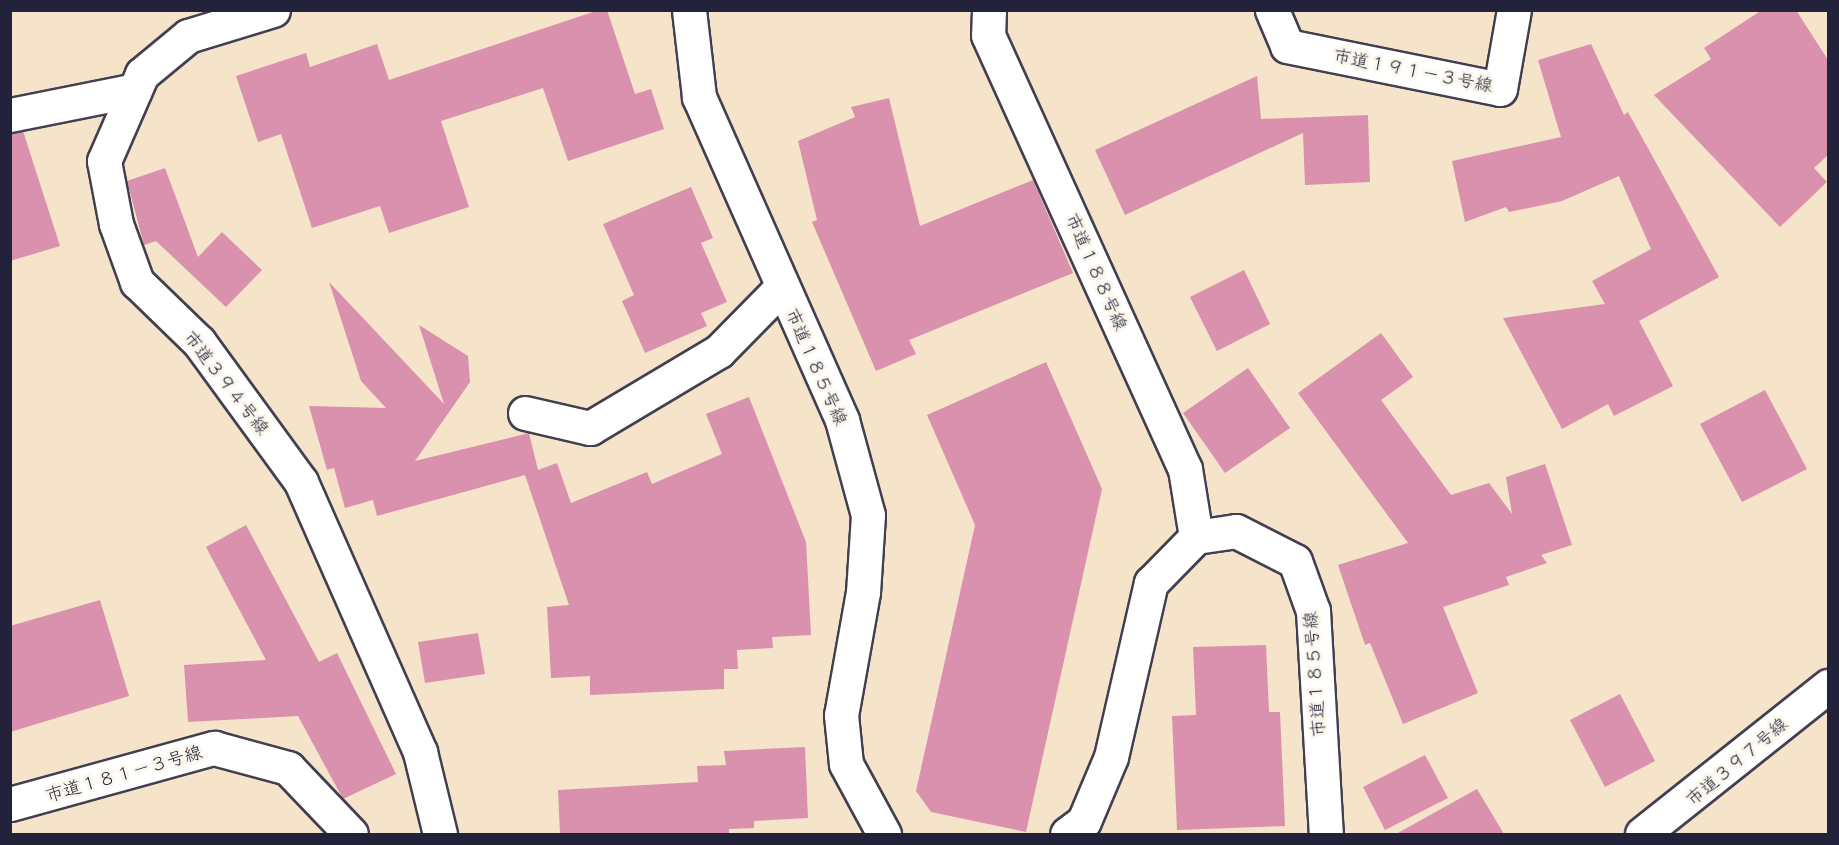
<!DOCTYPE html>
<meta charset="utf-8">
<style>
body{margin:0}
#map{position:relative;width:1839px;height:845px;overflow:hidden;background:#f5e3ca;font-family:"Patrick Hand","Klee One",sans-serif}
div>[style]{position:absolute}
.building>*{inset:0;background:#d991ad}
.roads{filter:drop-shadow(2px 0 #423f50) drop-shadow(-2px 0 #423f50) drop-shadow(0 2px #423f50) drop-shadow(0 -2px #423f50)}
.minor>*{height:33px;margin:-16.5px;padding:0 16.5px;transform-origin:16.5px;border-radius:16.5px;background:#fff}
.tertiary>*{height:33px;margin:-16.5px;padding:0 16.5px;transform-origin:16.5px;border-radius:16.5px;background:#fff}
span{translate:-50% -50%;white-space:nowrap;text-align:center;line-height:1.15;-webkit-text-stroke:6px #fbf7ec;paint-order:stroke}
.street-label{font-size:18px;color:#22223b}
.frame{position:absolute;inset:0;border:12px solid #22223b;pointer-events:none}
</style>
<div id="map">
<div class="building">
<div style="clip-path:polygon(599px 10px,607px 10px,635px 94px,651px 89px,664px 129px,568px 161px,543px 88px,441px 121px,469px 207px,389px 233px,380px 206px,312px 228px,281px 134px,258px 142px,236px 76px,306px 53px,310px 67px,377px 44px,389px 80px)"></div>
<div style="clip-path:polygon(1762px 10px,1796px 10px,1828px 60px,1828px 155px,1814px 168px,1827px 182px,1780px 227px,1654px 95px,1711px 59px,1704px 48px)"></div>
<div style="clip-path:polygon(1591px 44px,1624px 115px,1628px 112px,1719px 277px,1639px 321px,1673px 386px,1614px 416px,1608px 404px,1562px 429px,1503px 318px,1605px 304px,1592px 281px,1651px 249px,1619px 176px,1562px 201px,1509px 212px,1506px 207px,1465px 222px,1452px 161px,1561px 137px,1538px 60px)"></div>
<div style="clip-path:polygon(1257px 76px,1261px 119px,1368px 115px,1370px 182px,1305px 185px,1303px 133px,1125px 215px,1095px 150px)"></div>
<div style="clip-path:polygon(889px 98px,920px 226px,1033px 180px,1073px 273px,909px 340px,916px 354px,876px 371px,812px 222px,817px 220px,798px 141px,855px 117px,851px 107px)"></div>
<div style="clip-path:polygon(23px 131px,60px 246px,10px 261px,10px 133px)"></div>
<div style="clip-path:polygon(165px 168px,198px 257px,222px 232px,262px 270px,226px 307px,156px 241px,144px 245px,127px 181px)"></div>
<div style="clip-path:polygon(691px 187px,713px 238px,701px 243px,727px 302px,701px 313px,707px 326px,645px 353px,622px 301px,634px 295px,603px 224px)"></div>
<div style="clip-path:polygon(1244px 270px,1270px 324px,1217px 351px,1190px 297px)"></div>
<div style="clip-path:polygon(329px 282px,444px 404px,419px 325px,468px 356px,470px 382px,415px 461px,529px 433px,538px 470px,557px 463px,571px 503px,647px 472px,652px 484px,722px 454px,706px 414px,749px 397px,806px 542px,811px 635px,772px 637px,773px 648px,737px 650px,738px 669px,724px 669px,724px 689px,590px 695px,590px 676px,551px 678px,547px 607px,569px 605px,525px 475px,377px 516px,373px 500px,345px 508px,334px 468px,327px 470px,309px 406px,386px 408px,361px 381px)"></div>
<div style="clip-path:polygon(1381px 333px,1413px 377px,1381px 400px,1451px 495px,1489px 483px,1512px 514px,1506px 477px,1545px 464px,1572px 545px,1541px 555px,1547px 563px,1506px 577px,1509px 585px,1443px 607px,1478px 693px,1403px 724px,1370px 643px,1365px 645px,1338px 565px,1408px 543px,1298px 393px)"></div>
<div style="clip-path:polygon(1046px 362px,1102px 489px,1026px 832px,931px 812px,916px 791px,975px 525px,927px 415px)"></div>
<div style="clip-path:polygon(1248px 368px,1290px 428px,1225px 473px,1183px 413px)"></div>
<div style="clip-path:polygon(1765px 390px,1807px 469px,1742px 502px,1700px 424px)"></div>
<div style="clip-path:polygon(246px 525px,319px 662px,337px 653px,396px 774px,343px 799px,298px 716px,188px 722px,184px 665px,266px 660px,206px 547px)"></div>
<div style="clip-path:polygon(100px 600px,129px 696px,10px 732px,10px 626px)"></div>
<div style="clip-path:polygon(478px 633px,485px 674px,425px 683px,418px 642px)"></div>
<div style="clip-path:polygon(1266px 645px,1269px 712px,1280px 712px,1285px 826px,1177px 830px,1172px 716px,1196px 715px,1193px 647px)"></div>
<div style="clip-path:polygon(1620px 694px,1655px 761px,1605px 787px,1570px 720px)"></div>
<div style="clip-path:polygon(805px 747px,808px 818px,754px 821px,754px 828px,729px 829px,729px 834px,560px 834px,558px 790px,698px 782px,697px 766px,726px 765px,724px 751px)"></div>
<div style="clip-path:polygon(1425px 755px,1448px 798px,1385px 830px,1363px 787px)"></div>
<div style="clip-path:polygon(1477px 789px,1504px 834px,1396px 834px)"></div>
</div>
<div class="roads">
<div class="minor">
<div style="left:273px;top:10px;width:89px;rotate:163deg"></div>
<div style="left:188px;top:36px;width:60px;rotate:140.4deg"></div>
<div style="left:142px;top:74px;width:95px;rotate:113.6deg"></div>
<div style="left:104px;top:161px;width:64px;rotate:79.2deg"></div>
<div style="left:116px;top:224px;width:62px;rotate:70.1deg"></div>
<div style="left:137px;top:282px;width:86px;rotate:44.1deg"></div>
<div style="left:199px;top:342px;width:173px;rotate:53.9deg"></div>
<div style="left:301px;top:482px;width:295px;rotate:66.2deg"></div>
<div style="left:420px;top:752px;width:84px;rotate:76.3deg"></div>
<div style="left:989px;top:10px;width:25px;rotate:92deg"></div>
<div style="left:988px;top:35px;width:477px;rotate:65.6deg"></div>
<div style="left:1185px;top:469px;width:69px;rotate:80.8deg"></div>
<div style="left:1272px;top:10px;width:39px;rotate:67deg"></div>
<div style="left:1287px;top:46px;width:217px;rotate:11.4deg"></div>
<div style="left:1500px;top:89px;width:80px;rotate:-80deg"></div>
<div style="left:10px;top:115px;width:127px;rotate:-11.3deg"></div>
<div style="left:525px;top:413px;width:67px;rotate:13deg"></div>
<div style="left:590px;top:428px;width:150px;rotate:-30.8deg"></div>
<div style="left:719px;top:351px;width:88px;rotate:-45.5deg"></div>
<div style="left:10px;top:804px;width:212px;rotate:-15.4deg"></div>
<div style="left:214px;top:748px;width:77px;rotate:15.1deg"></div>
<div style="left:288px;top:768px;width:91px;rotate:46.3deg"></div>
<div style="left:1642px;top:834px;width:238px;rotate:-38.5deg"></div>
</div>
<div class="tertiary">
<div style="left:689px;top:10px;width:88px;rotate:83.4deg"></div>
<div style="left:699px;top:97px;width:353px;rotate:66.1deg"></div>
<div style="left:842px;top:420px;width:98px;rotate:74.7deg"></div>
<div style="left:868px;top:515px;width:77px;rotate:93.7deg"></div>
<div style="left:863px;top:592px;width:125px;rotate:100.1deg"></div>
<div style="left:841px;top:715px;width:49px;rotate:84.2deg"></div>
<div style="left:846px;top:764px;width:80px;rotate:61.5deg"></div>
<div style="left:1067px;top:834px;width:21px;rotate:-37deg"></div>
<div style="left:1084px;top:821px;width:69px;rotate:-67.1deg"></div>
<div style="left:1111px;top:757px;width:179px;rotate:-77.1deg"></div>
<div style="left:1151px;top:583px;width:64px;rotate:-45.6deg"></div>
<div style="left:1196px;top:537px;width:40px;rotate:-8.5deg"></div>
<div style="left:1236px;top:531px;width:66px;rotate:27deg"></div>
<div style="left:1295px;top:561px;width:53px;rotate:70.2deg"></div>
<div style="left:1313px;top:611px;width:223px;rotate:86.7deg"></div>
</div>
</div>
<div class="street-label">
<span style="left:1413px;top:71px;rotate:11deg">市道１９１－３号線</span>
<span style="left:1096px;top:272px;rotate:66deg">市道１８８号線</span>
<span style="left:816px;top:367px;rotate:66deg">市道１８５号線</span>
<span style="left:226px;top:383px;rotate:52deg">市道３９４号線</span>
<span style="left:1315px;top:674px;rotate:-94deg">市道１８５号線</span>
<span style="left:1737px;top:762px;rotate:-40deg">市道３９７号線</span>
<span style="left:124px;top:774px;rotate:-16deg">市道１８１－３号線</span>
</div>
<div class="frame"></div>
</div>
